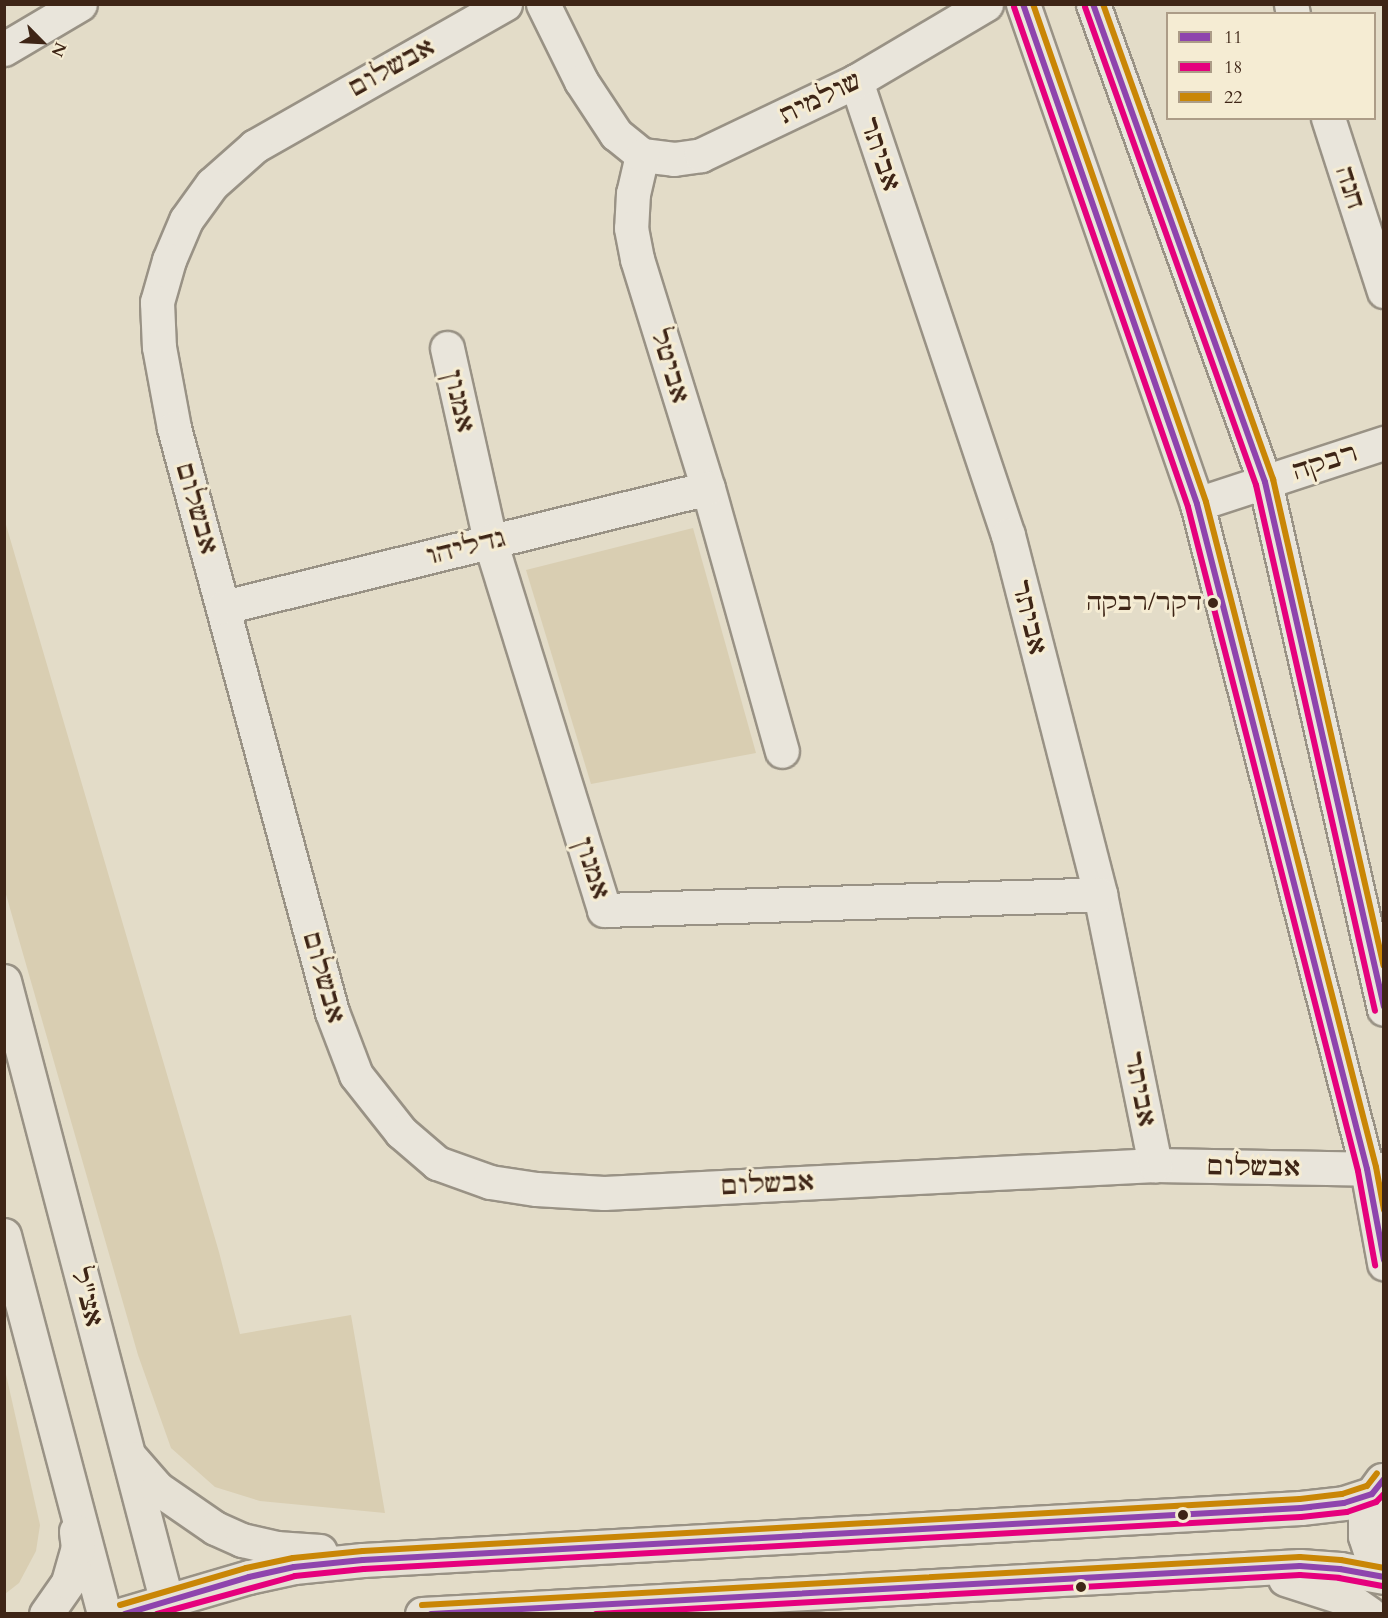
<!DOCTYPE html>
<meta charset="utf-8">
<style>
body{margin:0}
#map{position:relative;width:1388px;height:1618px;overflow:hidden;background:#e3dcc8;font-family:Cardo,"Frank Ruhl Libre",serif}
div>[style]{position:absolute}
.green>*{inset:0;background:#d9ceb2}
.roads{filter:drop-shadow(2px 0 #999285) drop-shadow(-2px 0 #999285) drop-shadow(0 2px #999285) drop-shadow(0 -2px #999285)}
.minor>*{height:33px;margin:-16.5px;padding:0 16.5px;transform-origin:16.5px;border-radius:16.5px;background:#e9e5db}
.major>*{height:33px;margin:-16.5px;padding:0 16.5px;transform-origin:16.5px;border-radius:16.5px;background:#e6e1d5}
.bus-1>*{height:6px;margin:-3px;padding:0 3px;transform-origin:3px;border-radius:3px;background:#8e44ad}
.bus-2>*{height:6px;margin:-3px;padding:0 3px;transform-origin:3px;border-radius:3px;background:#e5007d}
.bus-3>*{height:6px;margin:-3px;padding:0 3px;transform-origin:3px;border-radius:3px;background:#c98606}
.dots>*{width:16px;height:16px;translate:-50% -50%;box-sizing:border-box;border:3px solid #f5ecd3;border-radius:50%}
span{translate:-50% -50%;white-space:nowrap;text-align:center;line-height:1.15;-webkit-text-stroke:6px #f5ecd3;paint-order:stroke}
.bus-label{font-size:24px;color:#3e2516}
.right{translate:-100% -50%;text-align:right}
.street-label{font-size:26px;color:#3e2516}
.frame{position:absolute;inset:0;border:6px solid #3e2516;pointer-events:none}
.legend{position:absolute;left:1166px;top:12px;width:210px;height:108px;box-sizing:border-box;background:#f5ecd3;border:2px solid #ac9c87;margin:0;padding:8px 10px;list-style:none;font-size:18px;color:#3e2516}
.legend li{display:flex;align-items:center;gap:12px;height:30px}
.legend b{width:30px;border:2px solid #ac9c87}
.north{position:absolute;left:12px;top:12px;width:60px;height:60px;-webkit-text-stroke:4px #f5ecd3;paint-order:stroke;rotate:114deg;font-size:16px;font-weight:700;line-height:24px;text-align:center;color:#3e2516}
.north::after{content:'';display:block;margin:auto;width:21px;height:27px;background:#3e2516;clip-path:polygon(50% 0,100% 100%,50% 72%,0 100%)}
</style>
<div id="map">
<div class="green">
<div style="clip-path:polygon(4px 518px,219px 1252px,240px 1334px,351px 1315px,385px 1513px,260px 1501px,215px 1487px,171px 1448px,138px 1355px,5px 891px)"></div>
<div style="clip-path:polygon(693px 528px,756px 753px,591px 784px,526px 570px)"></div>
<div style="clip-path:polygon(5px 1370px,40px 1525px,36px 1551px,19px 1583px,5px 1594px)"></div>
</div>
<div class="roads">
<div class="minor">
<div style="left:505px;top:4px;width:288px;rotate:150.4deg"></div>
<div style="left:255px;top:146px;width:57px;rotate:138.5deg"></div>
<div style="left:212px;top:184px;width:44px;rotate:125.8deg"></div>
<div style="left:186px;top:220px;width:43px;rotate:113deg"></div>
<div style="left:169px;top:260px;width:44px;rotate:105.9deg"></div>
<div style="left:157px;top:302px;width:45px;rotate:87.5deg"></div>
<div style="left:159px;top:347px;width:82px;rotate:79.5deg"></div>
<div style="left:174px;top:428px;width:605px;rotate:74.86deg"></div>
<div style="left:332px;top:1012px;width:67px;rotate:69.1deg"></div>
<div style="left:356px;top:1075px;width:73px;rotate:51.7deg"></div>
<div style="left:401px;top:1132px;width:48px;rotate:40.7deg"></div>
<div style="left:437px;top:1163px;width:56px;rotate:19.7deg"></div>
<div style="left:490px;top:1182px;width:47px;rotate:8.7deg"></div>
<div style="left:536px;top:1189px;width:68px;rotate:3.4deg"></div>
<div style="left:604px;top:1193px;width:552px;rotate:-2.91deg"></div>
<div style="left:1155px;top:1165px;width:229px;rotate:1deg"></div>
<div style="left:543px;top:4px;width:86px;rotate:63.7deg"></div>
<div style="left:581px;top:81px;width:64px;rotate:56.6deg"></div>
<div style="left:616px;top:134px;width:33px;rotate:39deg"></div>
<div style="left:642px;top:155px;width:39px;rotate:103deg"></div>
<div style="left:633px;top:193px;width:35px;rotate:93deg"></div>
<div style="left:631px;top:228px;width:32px;rotate:79deg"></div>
<div style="left:637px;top:259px;width:240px;rotate:72.8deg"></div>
<div style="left:708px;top:488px;width:273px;rotate:74.3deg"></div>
<div style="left:1023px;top:4px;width:529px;rotate:70.81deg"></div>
<div style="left:1197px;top:504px;width:686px;rotate:75.66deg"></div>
<div style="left:1367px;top:1169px;width:96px;rotate:79.7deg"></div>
<div style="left:1093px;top:4px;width:508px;rotate:70.21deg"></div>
<div style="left:1265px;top:482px;width:540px;rotate:77.28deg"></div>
<div style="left:1291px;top:4px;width:10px;rotate:79deg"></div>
<div style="left:4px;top:49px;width:88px;rotate:-30.6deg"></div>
<div style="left:856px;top:81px;width:479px;rotate:71.5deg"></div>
<div style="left:1008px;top:535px;width:371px;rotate:75.6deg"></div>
<div style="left:1100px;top:894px;width:277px;rotate:78.5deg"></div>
<div style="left:1328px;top:118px;width:182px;rotate:72.1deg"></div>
<div style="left:642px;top:155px;width:32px;rotate:7deg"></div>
<div style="left:674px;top:159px;width:27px;rotate:-8deg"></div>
<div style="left:701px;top:155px;width:172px;rotate:-25.5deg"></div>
<div style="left:856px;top:81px;width:151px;rotate:-30.6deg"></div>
<div style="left:447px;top:348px;width:198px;rotate:77.4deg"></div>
<div style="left:490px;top:541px;width:386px;rotate:72.8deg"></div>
<div style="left:604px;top:910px;width:496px;rotate:-1.8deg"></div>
<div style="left:1197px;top:504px;width:197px;rotate:-18.1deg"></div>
<div style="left:224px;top:607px;width:498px;rotate:-13.8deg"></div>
</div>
<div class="major">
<div style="left:4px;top:981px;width:654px;rotate:75.31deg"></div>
<div style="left:4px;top:1235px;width:392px;rotate:75.2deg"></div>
<div style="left:131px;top:1458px;width:40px;rotate:49deg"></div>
<div style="left:157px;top:1488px;width:70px;rotate:34.6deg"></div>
<div style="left:215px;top:1528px;width:30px;rotate:24deg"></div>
<div style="left:242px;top:1540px;width:35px;rotate:13deg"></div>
<div style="left:276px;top:1548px;width:44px;rotate:3.9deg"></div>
<div style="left:1382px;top:1480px;width:17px;rotate:126deg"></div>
<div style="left:1372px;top:1494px;width:26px;rotate:106deg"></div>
<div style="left:1365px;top:1519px;width:17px;rotate:90deg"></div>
<div style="left:1365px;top:1536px;width:26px;rotate:72deg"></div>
<div style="left:1373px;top:1561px;width:18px;rotate:52deg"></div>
<div style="left:1285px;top:1579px;width:68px;rotate:17.9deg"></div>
<div style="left:1350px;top:1600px;width:24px;rotate:35deg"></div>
<div style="left:46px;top:1614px;width:39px;rotate:-55deg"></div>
<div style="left:68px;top:1582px;width:35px;rotate:-74deg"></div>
<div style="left:78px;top:1548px;width:17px;rotate:-97deg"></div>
<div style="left:123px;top:1614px;width:131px;rotate:-16.4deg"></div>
<div style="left:249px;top:1577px;width:46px;rotate:-12.5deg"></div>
<div style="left:294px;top:1567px;width:69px;rotate:-5.8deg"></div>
<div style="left:363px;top:1560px;width:939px;rotate:-3.17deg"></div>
<div style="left:1301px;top:1508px;width:43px;rotate:-6.6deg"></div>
<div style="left:1344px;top:1503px;width:29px;rotate:-18deg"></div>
<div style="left:422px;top:1614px;width:879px;rotate:-3.13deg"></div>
<div style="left:1300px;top:1566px;width:40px;rotate:4.3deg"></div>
<div style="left:1340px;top:1569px;width:45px;rotate:10.3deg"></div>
</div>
</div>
<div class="bus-1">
<div style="left:1023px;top:4px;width:529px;rotate:70.81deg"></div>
<div style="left:1197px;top:504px;width:686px;rotate:75.66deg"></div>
<div style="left:1367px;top:1169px;width:93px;rotate:79.4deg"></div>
<div style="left:1093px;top:4px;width:508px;rotate:70.21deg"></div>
<div style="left:1265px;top:482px;width:538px;rotate:77.23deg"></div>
<div style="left:125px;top:1614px;width:129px;rotate:-16.6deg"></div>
<div style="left:249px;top:1577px;width:46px;rotate:-12.5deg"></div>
<div style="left:294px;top:1567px;width:69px;rotate:-5.8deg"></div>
<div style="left:363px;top:1560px;width:939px;rotate:-3.17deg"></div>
<div style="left:1301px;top:1508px;width:43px;rotate:-6.6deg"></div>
<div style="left:1344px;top:1503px;width:29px;rotate:-18deg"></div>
<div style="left:1372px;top:1494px;width:19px;rotate:-51deg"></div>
<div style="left:431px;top:1614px;width:870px;rotate:-3.16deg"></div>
<div style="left:1300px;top:1566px;width:40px;rotate:4.3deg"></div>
<div style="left:1340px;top:1569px;width:45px;rotate:10.3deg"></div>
</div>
<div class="bus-2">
<div style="left:1014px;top:7px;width:529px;rotate:70.81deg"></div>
<div style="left:1188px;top:507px;width:685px;rotate:75.64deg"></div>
<div style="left:1358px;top:1171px;width:96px;rotate:79.7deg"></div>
<div style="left:1085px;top:7px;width:508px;rotate:70.32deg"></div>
<div style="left:1256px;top:485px;width:539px;rotate:77.25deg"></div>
<div style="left:157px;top:1614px;width:143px;rotate:-15.4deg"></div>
<div style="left:295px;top:1576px;width:69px;rotate:-5.8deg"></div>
<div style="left:364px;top:1569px;width:938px;rotate:-3.18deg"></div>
<div style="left:1301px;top:1517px;width:46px;rotate:-6.2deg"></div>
<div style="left:1347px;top:1512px;width:31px;rotate:-19deg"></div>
<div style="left:1376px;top:1502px;width:11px;rotate:-45deg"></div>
<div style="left:596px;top:1614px;width:705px;rotate:-3.17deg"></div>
<div style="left:1300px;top:1575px;width:39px;rotate:4deg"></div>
<div style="left:1339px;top:1578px;width:44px;rotate:10.5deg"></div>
</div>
<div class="bus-3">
<div style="left:1033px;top:4px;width:527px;rotate:70.84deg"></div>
<div style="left:1206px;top:502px;width:686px;rotate:75.66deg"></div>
<div style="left:1376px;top:1167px;width:44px;rotate:79.5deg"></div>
<div style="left:1103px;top:4px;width:505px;rotate:70.31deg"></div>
<div style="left:1273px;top:479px;width:499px;rotate:77.2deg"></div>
<div style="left:120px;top:1605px;width:131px;rotate:-16.4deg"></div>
<div style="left:246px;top:1568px;width:48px;rotate:-12deg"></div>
<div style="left:293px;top:1558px;width:70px;rotate:-5.7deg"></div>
<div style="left:363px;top:1551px;width:938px;rotate:-3.18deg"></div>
<div style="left:1300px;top:1499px;width:42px;rotate:-6.8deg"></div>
<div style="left:1342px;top:1494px;width:26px;rotate:-18deg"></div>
<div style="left:1367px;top:1486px;width:16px;rotate:-52deg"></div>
<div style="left:422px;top:1605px;width:879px;rotate:-3.13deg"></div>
<div style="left:1300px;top:1557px;width:41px;rotate:4.2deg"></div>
<div style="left:1341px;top:1560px;width:44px;rotate:10.5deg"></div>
</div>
<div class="dots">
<div style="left:1213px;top:603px;background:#3e2516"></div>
<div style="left:1183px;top:1515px;background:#3e2516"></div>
<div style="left:1081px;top:1587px;background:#3e2516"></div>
</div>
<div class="bus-label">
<span class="right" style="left:1202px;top:603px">דקר/רבקה</span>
</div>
<div class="street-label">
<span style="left:392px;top:67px;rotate:-29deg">אבשלום</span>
<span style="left:820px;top:98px;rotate:-26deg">שולמית</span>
<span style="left:880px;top:154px;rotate:71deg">אביתר</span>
<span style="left:1350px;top:188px;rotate:72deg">חנה</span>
<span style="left:670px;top:366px;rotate:73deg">אביטל</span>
<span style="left:459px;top:401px;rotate:77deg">אמנון</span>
<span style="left:1325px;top:462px;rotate:-18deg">רבקה</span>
<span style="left:197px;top:509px;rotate:74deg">אבשלום</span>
<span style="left:466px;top:547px;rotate:-14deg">גדליהו</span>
<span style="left:1029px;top:617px;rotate:76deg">אביתר</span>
<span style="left:592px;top:868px;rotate:72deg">אמנון</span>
<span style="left:324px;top:978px;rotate:74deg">אבשלום</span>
<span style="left:1140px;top:1089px;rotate:79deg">אביתר</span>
<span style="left:1254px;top:1167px;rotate:1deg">אבשלום</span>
<span style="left:768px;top:1184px;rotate:-3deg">אבשלום</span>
<span style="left:87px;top:1297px;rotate:75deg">אצ"ל</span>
</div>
<div class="frame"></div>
<ul class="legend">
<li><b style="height:8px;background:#8e44ad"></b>11</li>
<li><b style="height:8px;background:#e5007d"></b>18</li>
<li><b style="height:8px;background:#c98606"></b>22</li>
</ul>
<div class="north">N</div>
</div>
